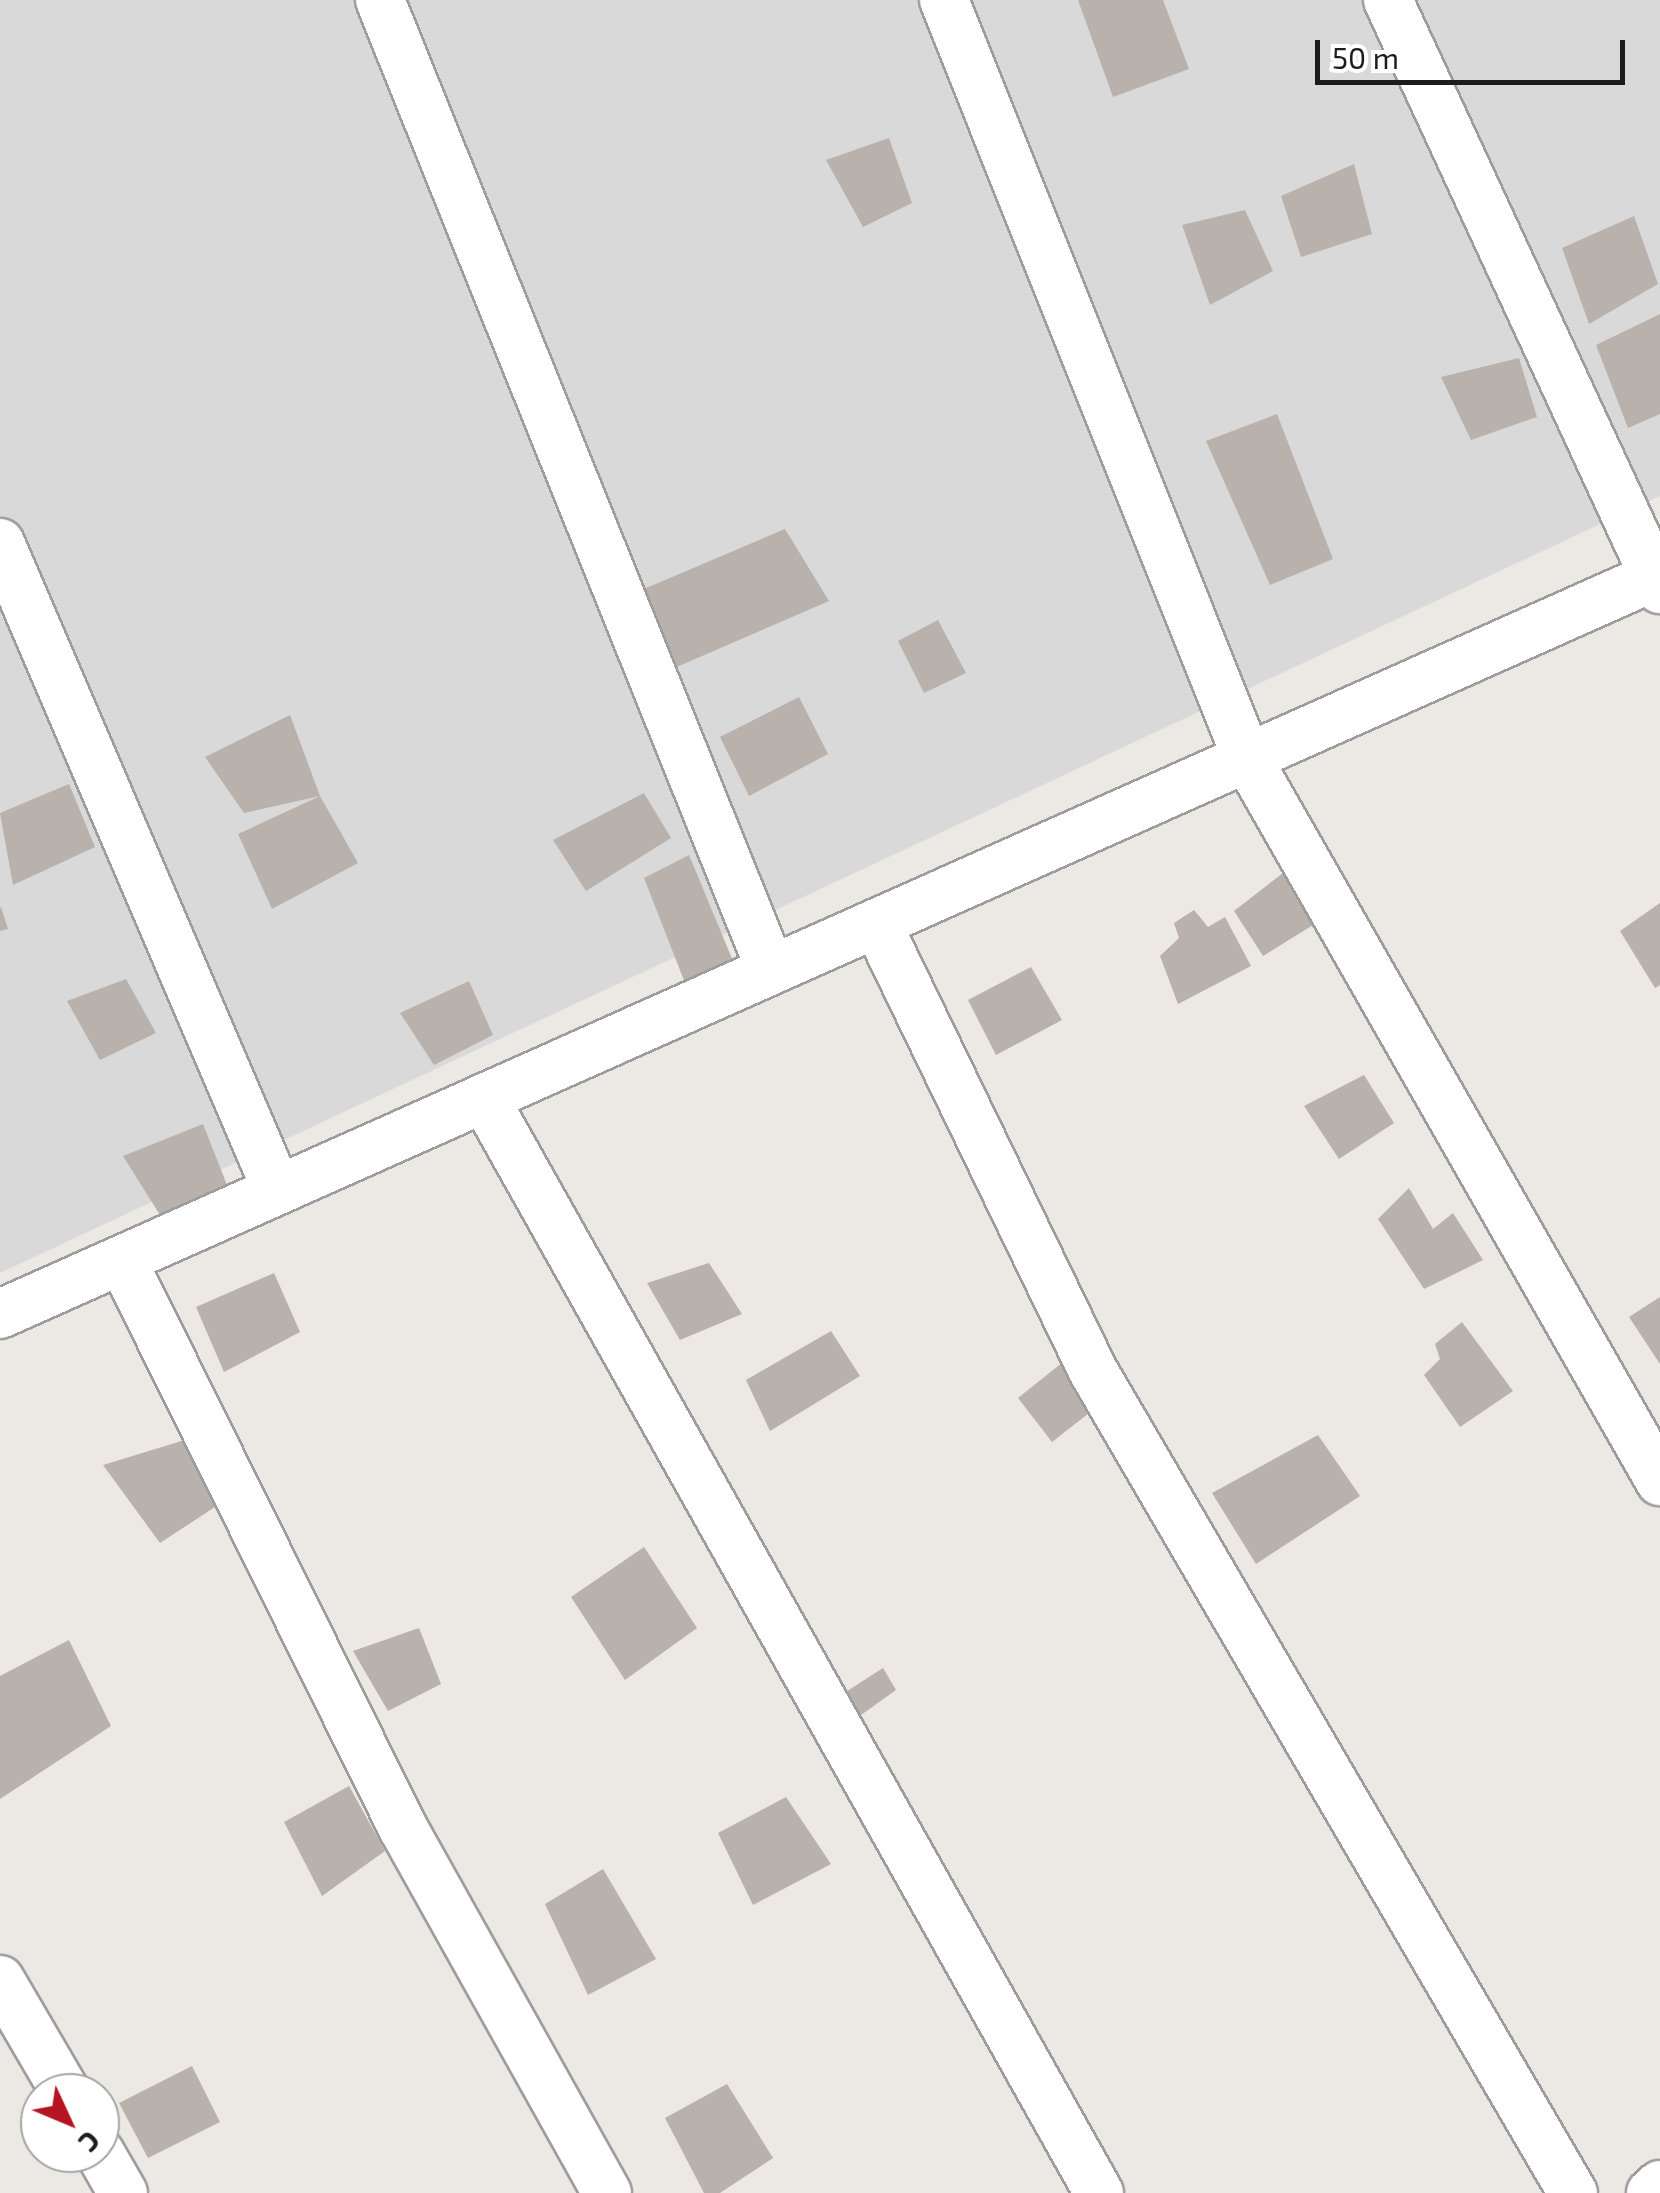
<!DOCTYPE html>
<meta charset="utf-8">
<style>
body{margin:0}
#map{position:relative;width:1660px;height:2193px;overflow:hidden;background:#ece8e3;font-family:"Exo 2",sans-serif}
div>[style]{position:absolute}
.residential>*{inset:0;background:#dad9d9}
.building>*{inset:0;background:#b9b1ac}
.roads{filter:drop-shadow(2px 0 #9d9d9d) drop-shadow(-2px 0 #9d9d9d) drop-shadow(0 2px #9d9d9d) drop-shadow(0 -2px #9d9d9d)}
.minor>*{height:48px;margin:-24px;padding:0 24px;transform-origin:24px;border-radius:24px;background:#fff}
span{translate:-50% -50%;white-space:nowrap;text-align:center;line-height:1.15;-webkit-text-stroke:10px #fff;paint-order:stroke}
.north{position:absolute;left:20px;top:2073px;width:100px;height:100px;box-sizing:border-box;background:#fff;border:2px solid #a4a4a4;border-radius:50%;rotate:134deg;font-size:28px;font-weight:700;line-height:40px;text-align:center;color:#1c1c1c}
.north::after{content:'';display:block;margin:auto;width:35px;height:45px;background:#b51422;clip-path:polygon(50% 0,100% 100%,50% 72%,0 100%)}
.scale{position:absolute;left:1315px;top:40px;width:310px;height:45px;box-sizing:border-box;border:5px solid #1c1c1c;border-top:0;padding-left:12px;font-size:30px;line-height:35px;white-space:nowrap;color:#1c1c1c;-webkit-text-stroke:8px #fff;paint-order:stroke}
</style>
<div id="map">
<div class="residential">
<div style="clip-path:polygon(0 0,1660px 0,1660px 496px,0 1273px)"></div>
</div>
<div class="building">
<div style="clip-path:polygon(1078px 0,1163px 0,1189px 69px,1113px 97px)"></div>
<div style="clip-path:polygon(889px 138px,912px 203px,863px 227px,826px 160px)"></div>
<div style="clip-path:polygon(1354px 164px,1372px 234px,1301px 257px,1281px 196px)"></div>
<div style="clip-path:polygon(1245px 210px,1273px 271px,1210px 305px,1182px 225px)"></div>
<div style="clip-path:polygon(1634px 216px,1658px 284px,1589px 324px,1562px 248px)"></div>
<div style="clip-path:polygon(1660px 314px,1660px 414px,1628px 428px,1596px 345px)"></div>
<div style="clip-path:polygon(1519px 358px,1537px 417px,1471px 440px,1441px 377px)"></div>
<div style="clip-path:polygon(1277px 414px,1333px 559px,1270px 585px,1206px 441px)"></div>
<div style="clip-path:polygon(785px 529px,829px 601px,672px 669px,639px 591px)"></div>
<div style="clip-path:polygon(938px 620px,966px 673px,924px 693px,898px 641px)"></div>
<div style="clip-path:polygon(799px 697px,828px 754px,749px 796px,720px 737px)"></div>
<div style="clip-path:polygon(290px 715px,320px 796px,244px 813px,205px 757px)"></div>
<div style="clip-path:polygon(69px 784px,95px 847px,13px 885px,0 813px)"></div>
<div style="clip-path:polygon(644px 793px,671px 838px,586px 891px,553px 840px)"></div>
<div style="clip-path:polygon(320px 796px,358px 863px,272px 909px,238px 834px)"></div>
<div style="clip-path:polygon(689px 855px,733px 961px,685px 983px,644px 878px)"></div>
<div style="clip-path:polygon(1283px 873px,1313px 925px,1263px 956px,1234px 911px)"></div>
<div style="clip-path:polygon(1660px 903px,1660px 985px,1655px 988px,1620px 931px)"></div>
<div style="clip-path:polygon(1px 907px,8px 929px,0 931px,0 908px)"></div>
<div style="clip-path:polygon(1194px 910px,1208px 927px,1225px 917px,1251px 966px,1178px 1004px,1160px 956px,1179px 938px,1174px 923px)"></div>
<div style="clip-path:polygon(1031px 967px,1062px 1020px,996px 1055px,968px 1000px)"></div>
<div style="clip-path:polygon(126px 979px,156px 1033px,100px 1060px,67px 1001px)"></div>
<div style="clip-path:polygon(469px 981px,493px 1035px,434px 1065px,400px 1013px)"></div>
<div style="clip-path:polygon(1364px 1075px,1394px 1123px,1339px 1159px,1304px 1106px)"></div>
<div style="clip-path:polygon(203px 1124px,227px 1185px,160px 1215px,123px 1156px)"></div>
<div style="clip-path:polygon(1409px 1188px,1433px 1229px,1453px 1213px,1483px 1260px,1424px 1289px,1378px 1219px)"></div>
<div style="clip-path:polygon(709px 1263px,742px 1314px,680px 1340px,647px 1283px)"></div>
<div style="clip-path:polygon(274px 1273px,300px 1332px,224px 1372px,196px 1307px)"></div>
<div style="clip-path:polygon(1660px 1297px,1660px 1364px,1629px 1317px)"></div>
<div style="clip-path:polygon(1462px 1322px,1513px 1391px,1460px 1427px,1424px 1375px,1440px 1359px,1435px 1344px)"></div>
<div style="clip-path:polygon(831px 1331px,860px 1376px,770px 1431px,746px 1380px)"></div>
<div style="clip-path:polygon(1063px 1362px,1098px 1406px,1052px 1442px,1018px 1398px)"></div>
<div style="clip-path:polygon(1318px 1435px,1360px 1496px,1256px 1564px,1212px 1493px)"></div>
<div style="clip-path:polygon(188px 1439px,218px 1505px,160px 1543px,103px 1465px)"></div>
<div style="clip-path:polygon(644px 1547px,697px 1628px,625px 1680px,571px 1597px)"></div>
<div style="clip-path:polygon(419px 1628px,441px 1684px,388px 1711px,353px 1651px)"></div>
<div style="clip-path:polygon(69px 1640px,111px 1726px,0 1799px,0 1676px)"></div>
<div style="clip-path:polygon(883px 1668px,896px 1690px,861px 1715px,844px 1693px)"></div>
<div style="clip-path:polygon(349px 1786px,385px 1851px,322px 1896px,284px 1822px)"></div>
<div style="clip-path:polygon(786px 1797px,831px 1864px,753px 1905px,718px 1833px)"></div>
<div style="clip-path:polygon(603px 1869px,656px 1959px,588px 1995px,545px 1904px)"></div>
<div style="clip-path:polygon(192px 2066px,220px 2122px,148px 2158px,119px 2103px)"></div>
<div style="clip-path:polygon(727px 2084px,773px 2158px,720px 2193px,704px 2193px,665px 2118px)"></div>
</div>
<div class="roads">
<div class="minor">
<div style="left:380px;top:0;width:1046px;rotate:68.05deg"></div>
<div style="left:944px;top:0;width:816px;rotate:68.21deg"></div>
<div style="left:1247px;top:758px;width:833px;rotate:60.26deg"></div>
<div style="left:1388px;top:0;width:649px;rotate:65.21deg"></div>
<div style="left:0;top:543px;width:704px;rotate:66.82deg"></div>
<div style="left:878px;top:926px;width:492px;rotate:64.2deg"></div>
<div style="left:1092px;top:1369px;width:954px;rotate:59.73deg"></div>
<div style="left:484px;top:1098px;width:1256px;rotate:60.68deg"></div>
<div style="left:122px;top:1260px;width:634px;rotate:63.68deg"></div>
<div style="left:403px;top:1828px;width:418px;rotate:60.8deg"></div>
<div style="left:0;top:1314px;width:1817px;rotate:-24.03deg"></div>
<div style="left:0;top:1980px;width:131px;rotate:59.7deg"></div>
<div style="left:100px;top:2153px;width:46px;rotate:60.1deg"></div>
<div style="left:1651px;top:2193px;width:12px;rotate:-42deg"></div>
</div>
</div>
<div class="north">С</div>
<div class="scale">50 m</div>
</div>
